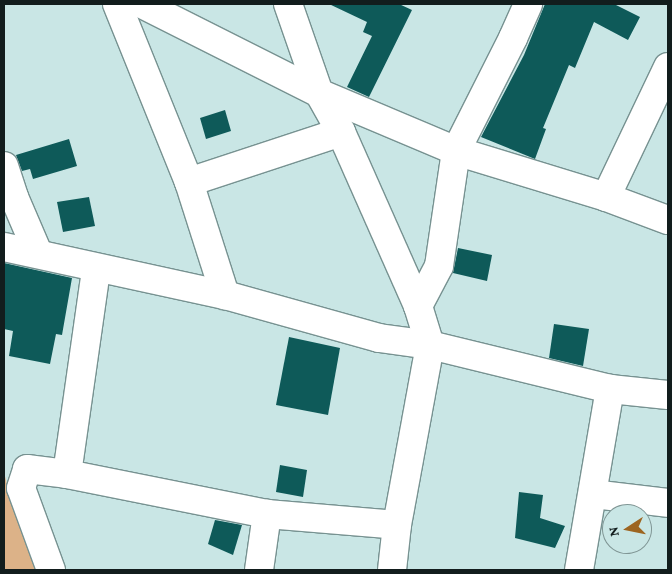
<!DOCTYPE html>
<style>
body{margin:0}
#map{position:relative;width:672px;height:574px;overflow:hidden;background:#c9e6e5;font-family:"Crimson Pro",serif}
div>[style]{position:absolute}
.green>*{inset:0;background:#dcb288}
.building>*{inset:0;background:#0e5a59}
.roads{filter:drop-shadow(1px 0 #779291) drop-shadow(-1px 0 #779291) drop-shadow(0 1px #779291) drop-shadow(0 -1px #779291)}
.minor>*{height:28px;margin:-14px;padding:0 14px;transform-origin:14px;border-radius:14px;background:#fff}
span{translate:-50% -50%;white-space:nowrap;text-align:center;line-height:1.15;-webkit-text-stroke:5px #c9e6e5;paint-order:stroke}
.frame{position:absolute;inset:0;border:5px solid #121d1d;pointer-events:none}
.north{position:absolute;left:602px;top:504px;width:50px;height:50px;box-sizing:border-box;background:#c9e6e5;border:1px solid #809695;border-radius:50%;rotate:259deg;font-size:14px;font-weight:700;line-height:20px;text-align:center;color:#121d1d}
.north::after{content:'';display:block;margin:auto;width:18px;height:22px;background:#9d6521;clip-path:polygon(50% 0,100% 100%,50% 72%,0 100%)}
</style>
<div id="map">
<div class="green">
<div style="clip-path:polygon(4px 472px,8px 489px,41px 570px,4px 570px)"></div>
</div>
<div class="building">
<div style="clip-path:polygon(329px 4px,399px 4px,412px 10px,369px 97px,347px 87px,372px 36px,363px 32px,367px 22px)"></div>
<div style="clip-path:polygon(545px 4px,614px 4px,640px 17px,628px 40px,594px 22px,575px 68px,569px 65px,543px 128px,546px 129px,535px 159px,481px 137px,524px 55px)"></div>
<div style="clip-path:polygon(225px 110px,231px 131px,206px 139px,200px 118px)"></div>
<div style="clip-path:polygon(69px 139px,77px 166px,33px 179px,30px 169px,22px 171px,16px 155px)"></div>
<div style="clip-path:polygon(89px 197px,95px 226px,63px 232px,57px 202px)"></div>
<div style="clip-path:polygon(458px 248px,492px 255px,487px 281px,453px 273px)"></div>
<div style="clip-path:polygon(4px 263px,72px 278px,62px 335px,56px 334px,50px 364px,9px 356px,13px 331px,4px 329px)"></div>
<div style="clip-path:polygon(554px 324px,589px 329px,583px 366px,549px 358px)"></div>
<div style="clip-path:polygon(289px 337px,340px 348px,328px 415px,276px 405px)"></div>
<div style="clip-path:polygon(280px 465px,307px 470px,303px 497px,276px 492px)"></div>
<div style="clip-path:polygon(519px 492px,543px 495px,540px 518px,565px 526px,555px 548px,515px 538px)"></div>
<div style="clip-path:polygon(215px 520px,242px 525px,233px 555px,208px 544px)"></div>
</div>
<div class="roads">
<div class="minor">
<div style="left:117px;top:4px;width:192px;rotate:68deg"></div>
<div style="left:189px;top:182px;width:119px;rotate:72.3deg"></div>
<div style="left:142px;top:4px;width:198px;rotate:26.7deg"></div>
<div style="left:319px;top:93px;width:149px;rotate:22.9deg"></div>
<div style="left:456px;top:151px;width:157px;rotate:17deg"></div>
<div style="left:606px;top:197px;width:66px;rotate:20.4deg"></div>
<div style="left:288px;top:4px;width:94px;rotate:70.8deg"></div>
<div style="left:319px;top:93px;width:45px;rotate:60.6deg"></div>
<div style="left:341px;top:132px;width:190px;rotate:66.1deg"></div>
<div style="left:4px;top:166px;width:33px;rotate:72deg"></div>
<div style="left:14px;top:197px;width:61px;rotate:66.8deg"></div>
<div style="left:189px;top:182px;width:160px;rotate:-18.2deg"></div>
<div style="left:606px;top:197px;width:144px;rotate:-64.5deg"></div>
<div style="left:4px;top:247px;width:226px;rotate:12.3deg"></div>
<div style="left:225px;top:295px;width:160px;rotate:15.6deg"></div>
<div style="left:379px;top:338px;width:51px;rotate:7.8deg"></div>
<div style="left:430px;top:345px;width:41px;rotate:-107.1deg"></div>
<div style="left:418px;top:306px;width:45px;rotate:-62.3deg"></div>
<div style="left:439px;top:266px;width:116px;rotate:-81.6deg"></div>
<div style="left:456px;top:151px;width:127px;rotate:-63.2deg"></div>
<div style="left:513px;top:38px;width:37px;rotate:-66deg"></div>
<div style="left:67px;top:474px;width:207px;rotate:-81.9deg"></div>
<div style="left:593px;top:494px;width:76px;rotate:6.8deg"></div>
<div style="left:51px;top:570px;width:87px;rotate:-110.1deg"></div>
<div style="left:21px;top:488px;width:20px;rotate:-72deg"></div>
<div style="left:27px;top:469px;width:40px;rotate:7.1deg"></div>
<div style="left:67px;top:474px;width:204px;rotate:11.3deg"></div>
<div style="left:267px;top:514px;width:130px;rotate:4.8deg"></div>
<div style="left:259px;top:570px;width:57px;rotate:-81.9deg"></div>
<div style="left:392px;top:570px;width:45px;rotate:-83.7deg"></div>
<div style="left:397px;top:525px;width:183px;rotate:-79.6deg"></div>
<div style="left:430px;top:345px;width:185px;rotate:13.7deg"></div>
<div style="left:610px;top:389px;width:58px;rotate:5.9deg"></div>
<div style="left:579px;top:570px;width:184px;rotate:-80.3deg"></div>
</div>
</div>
<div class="frame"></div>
<div class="north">N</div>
</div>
